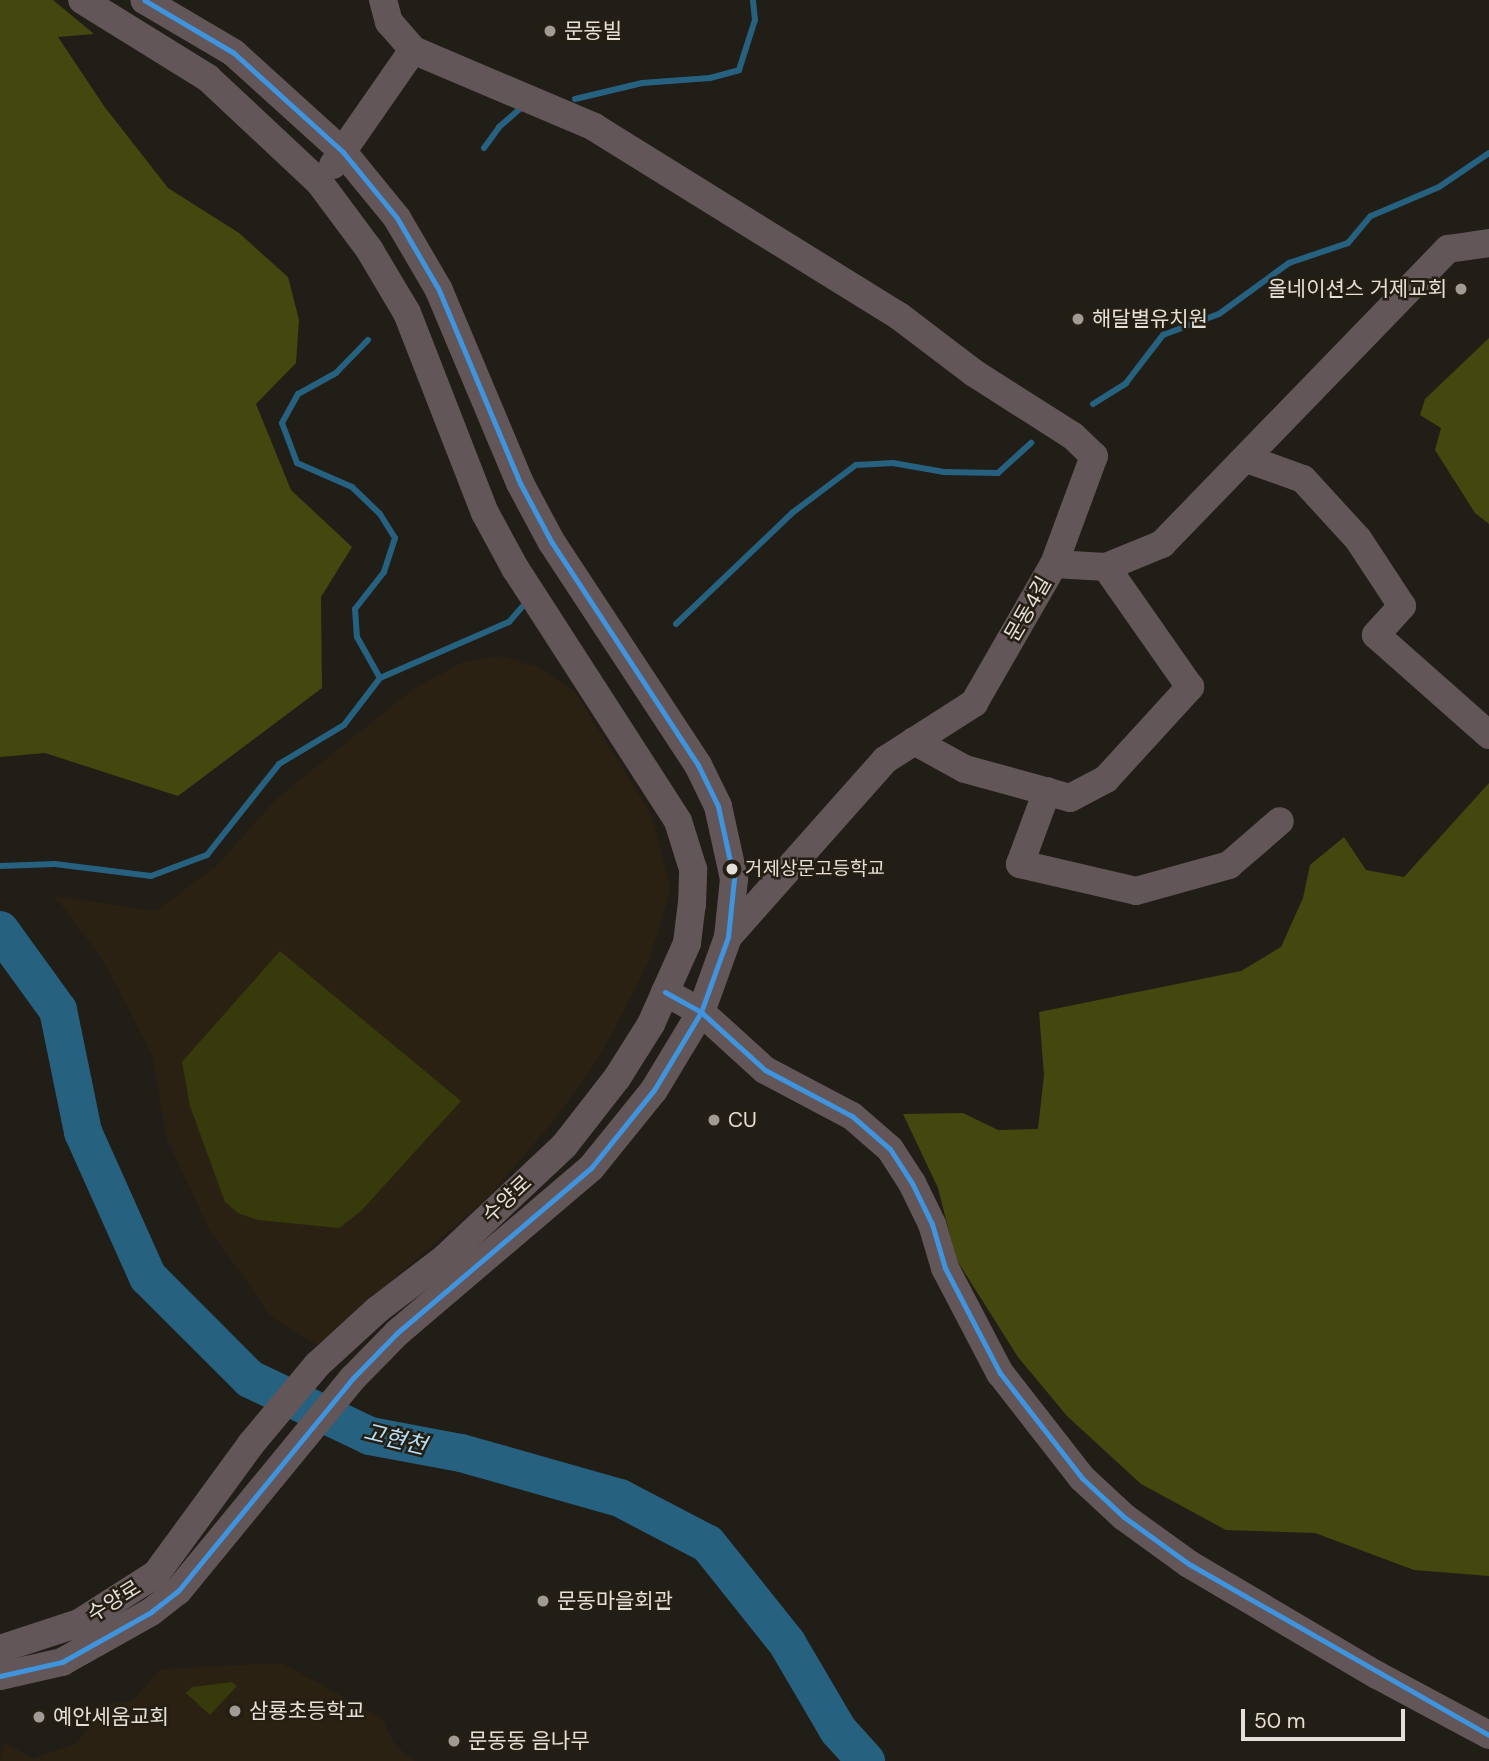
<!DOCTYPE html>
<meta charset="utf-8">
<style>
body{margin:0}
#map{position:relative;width:1489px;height:1761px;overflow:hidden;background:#211d17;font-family:"DM Sans","Noto Sans KR",sans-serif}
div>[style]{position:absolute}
.built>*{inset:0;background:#2b2113}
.green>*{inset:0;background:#373a0a}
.forest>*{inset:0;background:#44480e}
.stream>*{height:6px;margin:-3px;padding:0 3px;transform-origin:3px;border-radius:3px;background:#266180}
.river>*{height:38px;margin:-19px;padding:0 19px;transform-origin:19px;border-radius:19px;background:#266180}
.minor>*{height:28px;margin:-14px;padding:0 14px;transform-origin:14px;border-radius:14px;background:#625658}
.bus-1>*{height:5px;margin:-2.5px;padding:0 2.5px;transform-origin:2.5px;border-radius:2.5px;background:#4094de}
.dots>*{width:19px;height:19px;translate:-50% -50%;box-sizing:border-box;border:4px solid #251e13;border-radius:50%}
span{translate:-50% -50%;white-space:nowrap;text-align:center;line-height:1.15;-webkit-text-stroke:5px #251e13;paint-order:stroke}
.bus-label{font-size:19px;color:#e4dfd8}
.left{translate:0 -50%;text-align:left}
.poi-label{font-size:21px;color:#e4dfd8}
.right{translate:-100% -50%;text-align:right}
.street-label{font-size:21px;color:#e4dfd8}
.water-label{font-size:23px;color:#b6def7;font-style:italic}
.scale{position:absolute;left:1241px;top:1709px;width:164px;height:32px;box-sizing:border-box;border:4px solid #e4dfd8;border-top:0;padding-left:9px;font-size:21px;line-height:24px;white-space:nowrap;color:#e4dfd8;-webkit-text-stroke:5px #251e13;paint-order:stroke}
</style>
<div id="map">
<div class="built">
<div style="clip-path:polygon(502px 656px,540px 668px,576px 693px,651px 814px,671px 889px,649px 960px,634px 991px,599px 1057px,556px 1118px,487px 1198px,317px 1345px,273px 1318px,211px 1232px,167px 1140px,152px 1055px,105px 963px,55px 896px,156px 911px,217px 865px,277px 798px,413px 689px,463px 662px)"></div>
<div style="clip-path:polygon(282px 1663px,382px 1718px,395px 1745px,415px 1761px,0 1761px,5px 1743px,33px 1758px,77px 1743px,107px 1704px,132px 1701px,161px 1669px)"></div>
</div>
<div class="green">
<div style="clip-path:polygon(280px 951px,461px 1101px,361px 1211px,339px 1228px,258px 1220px,238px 1213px,225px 1202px,190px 1106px,182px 1062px)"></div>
<div style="clip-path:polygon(232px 1682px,237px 1686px,210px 1715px,186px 1693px,192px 1687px)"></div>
</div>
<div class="forest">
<div style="clip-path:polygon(0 0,53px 0,94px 34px,58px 37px,104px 106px,168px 188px,239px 233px,288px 277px,299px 320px,296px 363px,256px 404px,291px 490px,352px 547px,321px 597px,322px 688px,178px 796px,45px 753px,0 757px)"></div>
<div style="clip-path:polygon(1489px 338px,1489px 524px,1475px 513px,1435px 450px,1441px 428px,1420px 415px,1425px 399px)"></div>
<div style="clip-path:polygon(1489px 783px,1489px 1576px,1414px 1570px,1315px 1533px,1226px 1530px,1141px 1484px,1067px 1416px,1018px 1357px,956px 1259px,938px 1188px,903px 1114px,963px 1113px,998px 1130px,1038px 1129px,1044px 1075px,1039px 1012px,1241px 971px,1281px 947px,1303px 898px,1310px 865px,1344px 837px,1366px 870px,1404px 877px)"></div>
</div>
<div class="stream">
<div style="left:575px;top:99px;width:69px;rotate:-13.4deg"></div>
<div style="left:642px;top:83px;width:68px;rotate:-4.2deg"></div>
<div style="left:710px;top:78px;width:30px;rotate:-15deg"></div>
<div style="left:739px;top:70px;width:52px;rotate:-72.3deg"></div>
<div style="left:755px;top:20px;width:20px;rotate:-96deg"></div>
<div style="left:484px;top:148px;width:26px;rotate:-54deg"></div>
<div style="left:499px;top:127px;width:30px;rotate:-41deg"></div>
<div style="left:368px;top:340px;width:46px;rotate:134.1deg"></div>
<div style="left:336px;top:373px;width:43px;rotate:151.1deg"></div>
<div style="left:298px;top:394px;width:33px;rotate:119deg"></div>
<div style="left:282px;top:423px;width:43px;rotate:69.4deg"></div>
<div style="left:297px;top:463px;width:60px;rotate:23.6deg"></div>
<div style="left:352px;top:487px;width:39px;rotate:44deg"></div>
<div style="left:380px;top:514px;width:28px;rotate:58deg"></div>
<div style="left:395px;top:538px;width:36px;rotate:108deg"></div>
<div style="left:384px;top:572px;width:47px;rotate:128.1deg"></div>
<div style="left:355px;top:609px;width:28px;rotate:86deg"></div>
<div style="left:357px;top:637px;width:47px;rotate:60.7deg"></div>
<div style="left:1093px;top:404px;width:39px;rotate:-32deg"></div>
<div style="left:1126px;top:383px;width:61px;rotate:-52.4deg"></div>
<div style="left:1163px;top:335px;width:60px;rotate:-20.6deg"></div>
<div style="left:1219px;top:314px;width:87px;rotate:-36.1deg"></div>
<div style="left:1289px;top:263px;width:62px;rotate:-18.7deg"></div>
<div style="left:1348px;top:243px;width:35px;rotate:-50deg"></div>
<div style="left:1371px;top:216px;width:74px;rotate:-23.1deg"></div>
<div style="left:1439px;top:187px;width:60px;rotate:-34.2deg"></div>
<div style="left:676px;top:624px;width:161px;rotate:-43.7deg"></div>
<div style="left:792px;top:513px;width:80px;rotate:-36.9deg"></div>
<div style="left:856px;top:465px;width:37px;rotate:-3deg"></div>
<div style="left:893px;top:463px;width:52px;rotate:10deg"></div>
<div style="left:944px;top:472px;width:54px;rotate:1.1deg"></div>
<div style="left:998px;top:473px;width:45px;rotate:-42.3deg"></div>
<div style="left:0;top:866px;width:55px;rotate:-2.1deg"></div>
<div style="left:55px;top:864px;width:97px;rotate:7.1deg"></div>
<div style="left:151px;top:876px;width:60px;rotate:-20.6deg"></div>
<div style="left:207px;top:855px;width:116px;rotate:-51.6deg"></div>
<div style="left:279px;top:764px;width:76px;rotate:-31deg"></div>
<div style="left:344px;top:725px;width:59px;rotate:-52.5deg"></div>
<div style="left:380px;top:678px;width:141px;rotate:-23.5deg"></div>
<div style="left:509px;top:622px;width:20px;rotate:-49deg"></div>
</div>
<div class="river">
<div style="left:0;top:930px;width:99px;rotate:54.1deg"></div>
<div style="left:58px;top:1010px;width:125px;rotate:78.4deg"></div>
<div style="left:83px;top:1132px;width:159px;rotate:65.9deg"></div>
<div style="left:148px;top:1277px;width:144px;rotate:45deg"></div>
<div style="left:250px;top:1379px;width:133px;rotate:25.4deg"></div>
<div style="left:370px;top:1436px;width:93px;rotate:10.6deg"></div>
<div style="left:461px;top:1453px;width:165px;rotate:15.8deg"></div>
<div style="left:620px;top:1498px;width:99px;rotate:27.6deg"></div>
<div style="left:708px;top:1544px;width:127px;rotate:51.4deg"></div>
<div style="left:787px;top:1643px;width:101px;rotate:59.6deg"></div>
<div style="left:838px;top:1730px;width:42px;rotate:47.9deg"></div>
</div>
<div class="minor">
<div style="left:383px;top:0;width:23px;rotate:75deg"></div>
<div style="left:389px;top:22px;width:37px;rotate:49deg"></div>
<div style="left:333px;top:165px;width:140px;rotate:-55.2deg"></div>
<div style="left:413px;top:50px;width:197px;rotate:23deg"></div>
<div style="left:594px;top:127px;width:359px;rotate:31.8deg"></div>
<div style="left:899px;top:316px;width:94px;rotate:37.2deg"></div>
<div style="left:974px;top:373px;width:117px;rotate:32.5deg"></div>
<div style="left:1073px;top:436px;width:29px;rotate:44deg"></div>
<div style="left:1094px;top:456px;width:115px;rotate:110.3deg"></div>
<div style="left:1247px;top:459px;width:59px;rotate:19.7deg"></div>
<div style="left:1303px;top:479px;width:81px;rotate:47.5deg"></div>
<div style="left:1358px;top:539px;width:80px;rotate:56.7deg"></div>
<div style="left:1402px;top:606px;width:39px;rotate:132deg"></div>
<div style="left:1376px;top:635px;width:151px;rotate:41.5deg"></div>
<div style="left:914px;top:741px;width:58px;rotate:28.8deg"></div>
<div style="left:965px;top:769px;width:109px;rotate:15.4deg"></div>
<div style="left:1070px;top:798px;width:41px;rotate:-27.8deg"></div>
<div style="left:1106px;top:779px;width:125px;rotate:-47.6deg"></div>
<div style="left:1190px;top:687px;width:146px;rotate:-125deg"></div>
<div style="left:1047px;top:791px;width:78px;rotate:110.3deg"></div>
<div style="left:1020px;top:864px;width:119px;rotate:13.1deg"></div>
<div style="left:1136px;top:891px;width:97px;rotate:-15.6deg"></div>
<div style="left:1229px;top:865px;width:67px;rotate:-40.8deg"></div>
<div style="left:728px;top:937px;width:237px;rotate:-48.4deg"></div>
<div style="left:885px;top:760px;width:106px;rotate:-32.6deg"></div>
<div style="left:974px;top:703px;width:160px;rotate:-60.1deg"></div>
<div style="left:1054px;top:564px;width:52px;rotate:3.3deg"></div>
<div style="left:1106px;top:567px;width:61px;rotate:-22.3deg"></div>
<div style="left:1162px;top:544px;width:411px;rotate:-45.9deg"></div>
<div style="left:1448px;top:249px;width:41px;rotate:-8.3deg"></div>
<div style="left:665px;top:992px;width:41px;rotate:29.1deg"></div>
<div style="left:701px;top:1012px;width:86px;rotate:42.2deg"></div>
<div style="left:765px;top:1070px;width:98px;rotate:27.9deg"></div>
<div style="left:852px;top:1116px;width:50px;rotate:41deg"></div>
<div style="left:890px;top:1149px;width:40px;rotate:57.1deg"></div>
<div style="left:912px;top:1183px;width:46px;rotate:64deg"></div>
<div style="left:932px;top:1224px;width:46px;rotate:73.5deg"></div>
<div style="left:945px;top:1268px;width:119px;rotate:62.4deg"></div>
<div style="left:1000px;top:1373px;width:133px;rotate:52deg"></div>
<div style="left:1082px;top:1478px;width:57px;rotate:42.9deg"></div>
<div style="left:1124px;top:1517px;width:80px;rotate:35.9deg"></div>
<div style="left:1189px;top:1564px;width:218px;rotate:30.6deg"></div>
<div style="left:1377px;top:1675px;width:127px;rotate:28.2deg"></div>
<div style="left:0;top:1649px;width:83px;rotate:-18.2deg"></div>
<div style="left:79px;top:1623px;width:91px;rotate:-32.5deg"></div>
<div style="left:156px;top:1574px;width:161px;rotate:-53.8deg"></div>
<div style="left:251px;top:1444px;width:103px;rotate:-50.1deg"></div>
<div style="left:317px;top:1365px;width:81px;rotate:-42.5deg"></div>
<div style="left:377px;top:1310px;width:86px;rotate:-37.4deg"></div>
<div style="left:445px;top:1258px;width:163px;rotate:-43.3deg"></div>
<div style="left:564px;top:1146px;width:86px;rotate:-52.1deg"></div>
<div style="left:617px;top:1078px;width:64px;rotate:-57.8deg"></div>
<div style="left:651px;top:1024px;width:89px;rotate:-66deg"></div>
<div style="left:687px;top:943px;width:38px;rotate:-83deg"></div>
<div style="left:692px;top:905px;width:36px;rotate:-88deg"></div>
<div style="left:693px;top:869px;width:50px;rotate:-107.4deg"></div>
<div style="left:678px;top:821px;width:299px;rotate:-122.8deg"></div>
<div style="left:516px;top:570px;width:65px;rotate:-118.5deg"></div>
<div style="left:485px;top:513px;width:215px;rotate:-111.3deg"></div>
<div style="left:407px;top:313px;width:74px;rotate:-120.7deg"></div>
<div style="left:369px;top:249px;width:84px;rotate:-126.7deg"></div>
<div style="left:319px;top:182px;width:152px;rotate:-136.9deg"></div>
<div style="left:208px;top:78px;width:148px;rotate:-148.2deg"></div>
<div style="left:0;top:1676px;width:64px;rotate:-12.7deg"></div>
<div style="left:62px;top:1662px;width:102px;rotate:-29.3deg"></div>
<div style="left:151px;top:1612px;width:34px;rotate:-38deg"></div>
<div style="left:178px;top:1591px;width:276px;rotate:-50.6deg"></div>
<div style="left:353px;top:1378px;width:63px;rotate:-45.6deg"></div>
<div style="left:397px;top:1333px;width:255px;rotate:-40.4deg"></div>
<div style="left:591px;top:1168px;width:100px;rotate:-51.1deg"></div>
<div style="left:654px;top:1090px;width:91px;rotate:-58.9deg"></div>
<div style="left:701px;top:1012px;width:80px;rotate:-70.2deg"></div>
<div style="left:728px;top:937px;width:58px;rotate:-84.1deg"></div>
<div style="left:734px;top:879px;width:75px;rotate:-102.4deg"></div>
<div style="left:718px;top:806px;width:46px;rotate:-116deg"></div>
<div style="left:698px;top:765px;width:266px;rotate:-123.3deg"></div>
<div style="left:552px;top:543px;width:68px;rotate:-118.1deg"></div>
<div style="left:520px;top:483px;width:209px;rotate:-112.8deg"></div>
<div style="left:439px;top:290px;width:83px;rotate:-120.3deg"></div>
<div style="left:397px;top:218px;width:85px;rotate:-129.3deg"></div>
<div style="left:343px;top:152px;width:147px;rotate:-137.8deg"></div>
<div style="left:234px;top:53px;width:104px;rotate:-149.5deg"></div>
</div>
<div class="bus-1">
<div style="left:665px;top:992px;width:41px;rotate:29.1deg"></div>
<div style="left:701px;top:1012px;width:86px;rotate:42.2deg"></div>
<div style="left:765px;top:1070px;width:98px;rotate:27.9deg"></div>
<div style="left:852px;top:1116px;width:50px;rotate:41deg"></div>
<div style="left:890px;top:1149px;width:40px;rotate:57.1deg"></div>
<div style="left:912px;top:1183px;width:46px;rotate:64deg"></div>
<div style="left:932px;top:1224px;width:46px;rotate:73.5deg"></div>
<div style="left:945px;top:1268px;width:119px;rotate:62.4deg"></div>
<div style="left:1000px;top:1373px;width:133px;rotate:52deg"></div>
<div style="left:1082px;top:1478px;width:57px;rotate:42.9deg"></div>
<div style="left:1124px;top:1517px;width:80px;rotate:35.9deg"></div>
<div style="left:1189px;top:1564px;width:345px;rotate:29.7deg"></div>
<div style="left:0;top:1676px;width:64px;rotate:-12.7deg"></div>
<div style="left:62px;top:1662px;width:102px;rotate:-29.3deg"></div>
<div style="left:151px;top:1612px;width:34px;rotate:-38deg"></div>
<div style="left:178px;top:1591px;width:276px;rotate:-50.6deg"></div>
<div style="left:353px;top:1378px;width:63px;rotate:-45.6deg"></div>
<div style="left:397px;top:1333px;width:255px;rotate:-40.4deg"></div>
<div style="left:591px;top:1168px;width:100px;rotate:-51.1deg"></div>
<div style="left:654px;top:1090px;width:91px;rotate:-58.9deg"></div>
<div style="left:701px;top:1012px;width:80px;rotate:-70.2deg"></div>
<div style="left:728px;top:937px;width:58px;rotate:-84.1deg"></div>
<div style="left:734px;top:879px;width:75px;rotate:-102.4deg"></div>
<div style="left:718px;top:806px;width:46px;rotate:-116deg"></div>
<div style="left:698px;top:765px;width:266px;rotate:-123.3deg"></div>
<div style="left:552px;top:543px;width:68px;rotate:-118.1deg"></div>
<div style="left:520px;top:483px;width:209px;rotate:-112.8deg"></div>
<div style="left:439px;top:290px;width:83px;rotate:-120.3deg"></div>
<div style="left:397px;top:218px;width:85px;rotate:-129.3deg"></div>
<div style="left:343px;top:152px;width:147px;rotate:-137.8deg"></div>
<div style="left:234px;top:53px;width:104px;rotate:-149.5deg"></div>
</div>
<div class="dots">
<div style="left:550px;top:31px;background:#a09b94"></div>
<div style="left:1461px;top:289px;background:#a09b94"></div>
<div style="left:1078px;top:319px;background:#a09b94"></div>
<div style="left:732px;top:869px;background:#e4dfd8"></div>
<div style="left:714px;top:1120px;background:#a09b94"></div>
<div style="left:543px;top:1601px;background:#a09b94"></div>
<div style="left:235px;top:1711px;background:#a09b94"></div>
<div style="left:39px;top:1717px;background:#a09b94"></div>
<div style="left:454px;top:1741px;background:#a09b94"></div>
</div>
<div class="bus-label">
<span class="left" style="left:745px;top:869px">거제상문고등학교</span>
</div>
<div class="poi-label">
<span class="left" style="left:564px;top:31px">문동빌</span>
<span class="right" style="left:1447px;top:289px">올네이션스 거제교회</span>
<span class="left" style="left:1092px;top:319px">해달별유치원</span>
<span class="left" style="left:728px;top:1120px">CU</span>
<span class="left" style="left:557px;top:1601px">문동마을회관</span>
<span class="left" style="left:249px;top:1711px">삼룡초등학교</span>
<span class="left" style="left:53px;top:1717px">예안세움교회</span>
<span class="left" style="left:468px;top:1741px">문동동 음나무</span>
</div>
<div class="street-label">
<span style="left:1028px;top:609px;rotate:-60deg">문동4길</span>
<span style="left:507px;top:1199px;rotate:-43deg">수양로</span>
<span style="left:114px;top:1601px;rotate:-32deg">수양로</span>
</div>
<div class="water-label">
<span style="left:395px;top:1439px;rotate:14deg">고현천</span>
</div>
<div class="scale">50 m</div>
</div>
